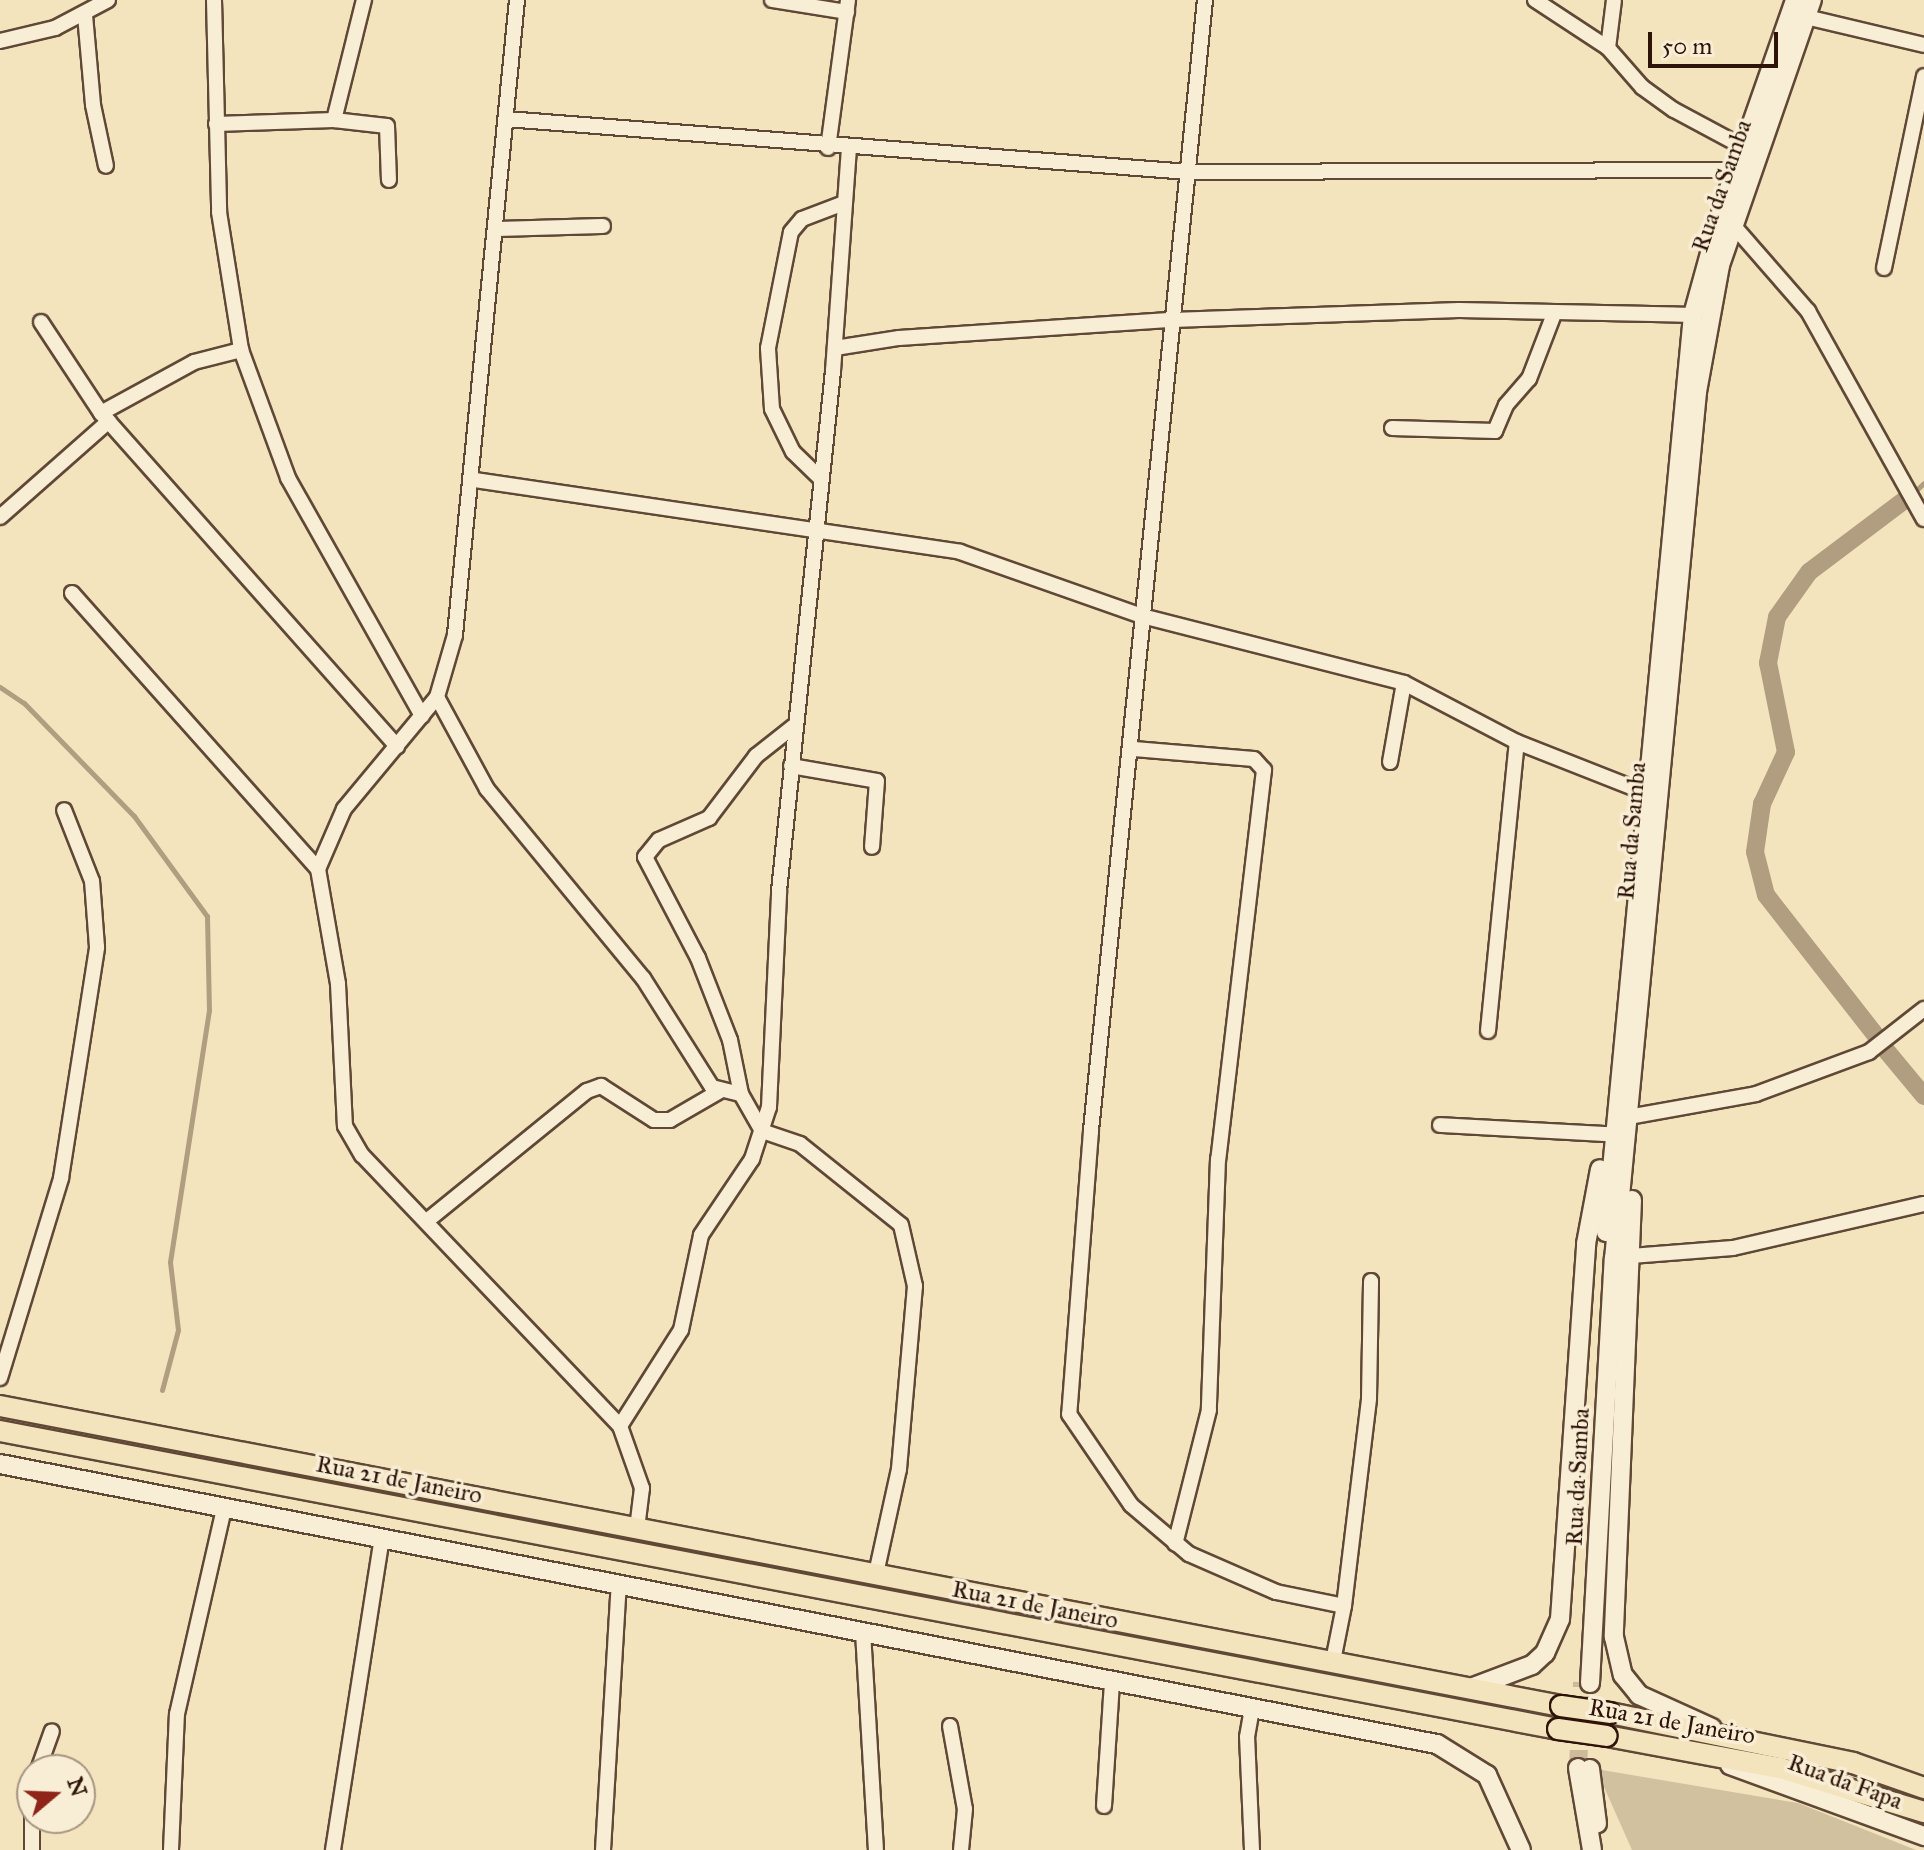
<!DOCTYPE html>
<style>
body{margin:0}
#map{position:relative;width:1924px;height:1850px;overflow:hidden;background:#f4e4be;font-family:"IM FELL Great Primer",serif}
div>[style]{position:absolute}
.green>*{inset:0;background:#d2c19f}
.stream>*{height:5px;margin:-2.5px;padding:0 2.5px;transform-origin:2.5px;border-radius:2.5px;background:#b19d80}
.canal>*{height:18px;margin:-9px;padding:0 9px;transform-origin:9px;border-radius:9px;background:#b19d80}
.secondary-tunnel>*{height:18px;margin-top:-9px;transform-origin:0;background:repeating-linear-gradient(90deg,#ccba9a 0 18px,transparent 0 27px)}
.roads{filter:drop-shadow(2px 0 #604836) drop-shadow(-2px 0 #604836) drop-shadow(0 2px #604836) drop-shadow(0 -2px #604836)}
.street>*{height:14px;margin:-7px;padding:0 7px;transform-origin:7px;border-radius:7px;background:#f8edd5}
.secondary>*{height:18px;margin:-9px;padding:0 9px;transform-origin:9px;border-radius:9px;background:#f8edd5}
.primary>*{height:20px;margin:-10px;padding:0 10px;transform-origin:10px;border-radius:10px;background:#f4e4be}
.bridges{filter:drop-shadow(2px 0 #2e1408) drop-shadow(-2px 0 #2e1408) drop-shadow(0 2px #2e1408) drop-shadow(0 -2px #2e1408)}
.primary-bridge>*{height:20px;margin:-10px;padding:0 10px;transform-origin:10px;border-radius:10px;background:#f4e4be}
span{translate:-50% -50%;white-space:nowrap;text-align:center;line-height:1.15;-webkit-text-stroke:7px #f8edd5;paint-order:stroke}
.street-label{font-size:24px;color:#2e1408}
.north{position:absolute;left:16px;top:1754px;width:80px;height:80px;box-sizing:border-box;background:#f8edd5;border:2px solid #a79683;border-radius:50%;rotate:71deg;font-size:22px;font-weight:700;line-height:32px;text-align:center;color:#2e1408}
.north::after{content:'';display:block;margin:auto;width:28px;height:36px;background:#8f2418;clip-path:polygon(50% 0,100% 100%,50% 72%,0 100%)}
.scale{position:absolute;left:1648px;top:32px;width:130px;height:36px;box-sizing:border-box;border:4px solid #2e1408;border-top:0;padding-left:10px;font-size:24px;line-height:28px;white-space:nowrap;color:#2e1408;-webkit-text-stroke:6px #f8edd5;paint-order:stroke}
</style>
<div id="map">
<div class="green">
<div style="clip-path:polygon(1596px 1769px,1798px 1803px,1916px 1850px,1632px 1850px)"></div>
</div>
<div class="stream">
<div style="left:1912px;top:494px;width:16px;rotate:-43deg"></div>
<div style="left:0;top:687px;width:29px;rotate:34deg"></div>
<div style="left:24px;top:703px;width:158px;rotate:45.8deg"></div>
<div style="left:134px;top:816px;width:124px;rotate:53.9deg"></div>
<div style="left:207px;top:916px;width:94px;rotate:88.8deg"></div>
<div style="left:209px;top:1010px;width:255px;rotate:98.8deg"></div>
<div style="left:170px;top:1262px;width:68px;rotate:83.3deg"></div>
<div style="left:178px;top:1330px;width:62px;rotate:104.9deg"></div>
</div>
<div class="canal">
<div style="left:1877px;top:1037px;width:180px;rotate:-128deg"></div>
<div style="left:1766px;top:895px;width:44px;rotate:-104.3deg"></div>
<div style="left:1755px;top:852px;width:49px;rotate:-81.7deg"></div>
<div style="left:1762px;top:804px;width:57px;rotate:-65.2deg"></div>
<div style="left:1786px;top:752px;width:91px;rotate:-101.4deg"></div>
<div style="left:1768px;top:663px;width:47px;rotate:-78.9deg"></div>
<div style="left:1777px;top:617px;width:55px;rotate:-54.6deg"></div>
<div style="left:1809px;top:572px;width:121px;rotate:-37deg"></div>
<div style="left:1880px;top:1043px;width:69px;rotate:50.3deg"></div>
</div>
<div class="secondary-tunnel">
<div style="left:1578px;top:1768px;width:86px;rotate:-87.3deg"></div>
</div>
<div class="roads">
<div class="street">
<div style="left:214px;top:0;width:212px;rotate:88.6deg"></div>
<div style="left:219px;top:212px;width:140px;rotate:80.9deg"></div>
<div style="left:241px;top:350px;width:136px;rotate:69.8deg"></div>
<div style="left:288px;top:478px;width:273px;rotate:60.6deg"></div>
<div style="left:517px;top:0;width:638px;rotate:95.58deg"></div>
<div style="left:455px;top:635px;width:65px;rotate:106.2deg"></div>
<div style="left:437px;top:697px;width:146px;rotate:129.7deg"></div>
<div style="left:344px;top:809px;width:65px;rotate:113.4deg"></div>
<div style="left:318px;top:869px;width:117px;rotate:80.1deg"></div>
<div style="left:338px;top:984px;width:142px;rotate:87.2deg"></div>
<div style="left:345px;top:1126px;width:34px;rotate:60deg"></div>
<div style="left:362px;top:1155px;width:374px;rotate:46.4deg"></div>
<div style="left:620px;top:1426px;width:66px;rotate:70.5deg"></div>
<div style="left:642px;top:1488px;width:41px;rotate:97deg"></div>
<div style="left:772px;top:0;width:76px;rotate:9.1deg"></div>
<div style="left:1205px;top:0;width:1137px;rotate:95.76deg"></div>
<div style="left:1091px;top:1131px;width:284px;rotate:94.4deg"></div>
<div style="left:1069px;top:1414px;width:110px;rotate:55.7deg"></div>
<div style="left:1131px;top:1505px;width:76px;rotate:40.2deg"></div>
<div style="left:1189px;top:1554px;width:95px;rotate:23.6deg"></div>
<div style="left:1276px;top:1592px;width:69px;rotate:11.6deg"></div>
<div style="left:1344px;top:1606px;width:56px;rotate:101.3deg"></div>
<div style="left:1535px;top:0;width:87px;rotate:33.3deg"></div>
<div style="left:1608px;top:48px;width:52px;rotate:48.9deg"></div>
<div style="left:1642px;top:87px;width:39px;rotate:36deg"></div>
<div style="left:1674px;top:110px;width:78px;rotate:28.2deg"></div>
<div style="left:85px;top:15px;width:90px;rotate:84.9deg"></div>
<div style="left:93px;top:105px;width:62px;rotate:78deg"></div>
<div style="left:1806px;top:17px;width:121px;rotate:13.3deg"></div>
<div style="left:0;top:41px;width:57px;rotate:-13.3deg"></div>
<div style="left:55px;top:28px;width:60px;rotate:-27.8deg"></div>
<div style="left:1608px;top:48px;width:48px;rotate:-82.9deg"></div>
<div style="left:506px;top:119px;width:685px;rotate:4.44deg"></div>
<div style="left:1189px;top:172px;width:547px;rotate:-0.21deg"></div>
<div style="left:334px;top:120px;width:124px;rotate:-76deg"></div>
<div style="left:216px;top:124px;width:118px;rotate:-1.9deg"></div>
<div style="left:334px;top:120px;width:53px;rotate:6.5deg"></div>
<div style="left:387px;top:126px;width:54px;rotate:87.9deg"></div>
<div style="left:828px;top:148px;width:149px;rotate:-82.3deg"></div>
<div style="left:1732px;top:224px;width:116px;rotate:48.9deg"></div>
<div style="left:1808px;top:311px;width:238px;rotate:60.9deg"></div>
<div style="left:496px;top:229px;width:107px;rotate:-1.6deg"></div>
<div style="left:1884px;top:268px;width:196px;rotate:-78.2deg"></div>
<div style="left:41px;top:322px;width:109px;rotate:56.6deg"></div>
<div style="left:101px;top:413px;width:446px;rotate:48.4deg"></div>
<div style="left:835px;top:348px;width:65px;rotate:-8.9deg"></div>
<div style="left:899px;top:338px;width:274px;rotate:-3.8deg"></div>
<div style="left:1172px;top:320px;width:287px;rotate:-2deg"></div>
<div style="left:1459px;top:310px;width:234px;rotate:1.2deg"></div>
<div style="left:101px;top:413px;width:106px;rotate:-28.7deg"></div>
<div style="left:194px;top:362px;width:49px;rotate:-14.3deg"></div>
<div style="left:1392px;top:428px;width:103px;rotate:1.7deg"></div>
<div style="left:1495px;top:431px;width:28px;rotate:-67deg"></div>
<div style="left:1506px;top:405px;width:35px;rotate:-49deg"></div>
<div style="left:1529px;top:379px;width:70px;rotate:-69deg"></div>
<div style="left:820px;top:478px;width:37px;rotate:-136deg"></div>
<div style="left:793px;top:452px;width:48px;rotate:-116deg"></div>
<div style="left:772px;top:409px;width:61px;rotate:-93.8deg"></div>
<div style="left:768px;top:348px;width:118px;rotate:-78.8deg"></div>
<div style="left:791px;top:232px;width:17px;rotate:-50deg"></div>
<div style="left:802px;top:219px;width:45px;rotate:-20.9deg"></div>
<div style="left:475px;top:480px;width:490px;rotate:8.4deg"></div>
<div style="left:960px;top:552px;width:193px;rotate:19.4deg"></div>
<div style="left:1142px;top:616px;width:270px;rotate:14.3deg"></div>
<div style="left:1404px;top:683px;width:127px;rotate:27.6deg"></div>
<div style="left:1517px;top:742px;width:136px;rotate:21.5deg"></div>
<div style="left:0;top:517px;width:145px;rotate:-41.4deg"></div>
<div style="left:72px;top:593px;width:370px;rotate:48.3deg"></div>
<div style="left:437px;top:697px;width:105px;rotate:61.5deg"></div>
<div style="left:487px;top:789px;width:245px;rotate:50.5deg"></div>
<div style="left:643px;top:978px;width:129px;rotate:57.7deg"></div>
<div style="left:712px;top:1087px;width:30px;rotate:14deg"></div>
<div style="left:741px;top:1094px;width:43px;rotate:60.4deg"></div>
<div style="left:762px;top:1131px;width:40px;rotate:18.9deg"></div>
<div style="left:800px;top:1144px;width:129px;rotate:38.7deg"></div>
<div style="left:901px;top:1225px;width:63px;rotate:77.1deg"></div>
<div style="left:915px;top:1286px;width:184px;rotate:95deg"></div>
<div style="left:899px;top:1469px;width:107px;rotate:102.4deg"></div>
<div style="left:1134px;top:749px;width:120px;rotate:4.8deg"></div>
<div style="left:1254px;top:759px;width:15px;rotate:48deg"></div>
<div style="left:1264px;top:770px;width:392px;rotate:96.7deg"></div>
<div style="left:1218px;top:1159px;width:251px;rotate:92.1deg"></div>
<div style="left:1209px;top:1410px;width:138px;rotate:104.2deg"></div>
<div style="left:1390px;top:762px;width:80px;rotate:-80deg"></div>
<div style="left:791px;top:766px;width:87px;rotate:9.9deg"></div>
<div style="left:877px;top:781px;width:66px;rotate:94.3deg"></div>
<div style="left:1488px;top:1031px;width:290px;rotate:-84.3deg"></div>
<div style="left:741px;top:1094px;width:55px;rotate:-101.5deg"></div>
<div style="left:730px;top:1040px;width:88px;rotate:-111.3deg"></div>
<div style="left:698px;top:958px;width:114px;rotate:-117.7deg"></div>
<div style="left:645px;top:857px;width:22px;rotate:-51deg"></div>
<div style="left:659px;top:840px;width:55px;rotate:-23.7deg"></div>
<div style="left:709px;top:818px;width:78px;rotate:-52.8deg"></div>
<div style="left:756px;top:756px;width:48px;rotate:-38.3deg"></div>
<div style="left:1634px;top:1116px;width:124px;rotate:-10.2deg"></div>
<div style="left:1756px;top:1094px;width:121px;rotate:-20.4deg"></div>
<div style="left:1869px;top:1052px;width:70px;rotate:-38deg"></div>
<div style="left:1440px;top:1125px;width:167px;rotate:3.1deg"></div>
<div style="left:428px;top:1220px;width:205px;rotate:-39.1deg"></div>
<div style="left:587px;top:1091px;width:15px;rotate:-20deg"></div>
<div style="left:601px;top:1086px;width:63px;rotate:32.7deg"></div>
<div style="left:654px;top:1120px;width:16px"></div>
<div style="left:670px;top:1120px;width:58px;rotate:-30.1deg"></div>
<div style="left:1631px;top:1256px;width:102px;rotate:-4.5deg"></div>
<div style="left:1733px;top:1248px;width:196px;rotate:-13deg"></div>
<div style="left:0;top:1378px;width:209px;rotate:-73deg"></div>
<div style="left:61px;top:1178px;width:234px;rotate:-81.1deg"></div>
<div style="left:97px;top:947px;width:66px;rotate:-94.3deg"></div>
<div style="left:92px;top:881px;width:76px;rotate:-111.5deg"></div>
<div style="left:620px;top:1426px;width:114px;rotate:-57.6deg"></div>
<div style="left:681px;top:1330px;width:97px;rotate:-78.1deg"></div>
<div style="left:701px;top:1235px;width:92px;rotate:-56.1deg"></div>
<div style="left:752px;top:1159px;width:55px;rotate:-71.9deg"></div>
<div style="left:769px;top:1107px;width:216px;rotate:-87.3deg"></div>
<div style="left:779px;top:891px;width:523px;rotate:-84.07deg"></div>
<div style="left:833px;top:371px;width:222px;rotate:-85.9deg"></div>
<div style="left:1344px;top:1606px;width:209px;rotate:-83.1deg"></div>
<div style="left:1369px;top:1398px;width:117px;rotate:-89deg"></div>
<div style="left:863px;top:1632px;width:218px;rotate:86.6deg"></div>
<div style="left:950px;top:1726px;width:84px;rotate:79.8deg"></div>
<div style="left:965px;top:1809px;width:41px;rotate:95.6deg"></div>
<div style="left:38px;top:1770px;width:41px;rotate:-70.3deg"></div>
<div style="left:1104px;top:1806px;width:125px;rotate:-86.3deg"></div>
<div style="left:32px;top:1850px;width:50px;rotate:-90deg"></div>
<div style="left:171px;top:1850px;width:136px;rotate:-87.5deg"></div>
<div style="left:177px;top:1714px;width:210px;rotate:-77.1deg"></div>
<div style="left:333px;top:1850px;width:316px;rotate:-81.1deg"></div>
<div style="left:603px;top:1850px;width:266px;rotate:-86.6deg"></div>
<div style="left:1252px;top:1850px;width:113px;rotate:-92.5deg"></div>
<div style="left:1247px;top:1737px;width:29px;rotate:-80deg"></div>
</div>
<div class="secondary">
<div style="left:1632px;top:1200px;width:437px;rotate:92.4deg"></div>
<div style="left:1614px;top:1637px;width:39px;rotate:77deg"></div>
<div style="left:1623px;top:1675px;width:26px;rotate:51deg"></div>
<div style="left:1639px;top:1695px;width:80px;rotate:24.3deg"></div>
<div style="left:1606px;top:1232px;width:921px;rotate:-84.58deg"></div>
<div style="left:1693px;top:315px;width:113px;rotate:-74.6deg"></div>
<div style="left:1723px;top:206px;width:218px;rotate:-70.7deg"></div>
<div style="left:0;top:1464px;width:1464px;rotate:11.03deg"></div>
<div style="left:1437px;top:1744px;width:59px;rotate:31.8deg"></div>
<div style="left:1487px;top:1775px;width:82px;rotate:65.6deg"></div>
<div style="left:1590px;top:1683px;width:425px;rotate:-86.8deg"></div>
<div style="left:1614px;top:1259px;width:871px;rotate:-84.53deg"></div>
<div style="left:1697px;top:392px;width:129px;rotate:-79.7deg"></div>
<div style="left:1720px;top:265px;width:281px;rotate:-70.9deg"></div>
<div style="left:1471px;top:1688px;width:65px;rotate:-20.7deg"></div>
<div style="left:1532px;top:1665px;width:18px;rotate:-43deg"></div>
<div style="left:1545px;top:1653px;width:37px;rotate:-66deg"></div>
<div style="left:1560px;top:1619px;width:376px;rotate:-86deg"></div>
<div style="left:1586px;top:1244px;width:76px;rotate:-79.4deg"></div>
<div style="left:1730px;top:1765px;width:207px;rotate:20.1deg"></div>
<div style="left:1578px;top:1768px;width:83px;rotate:80.3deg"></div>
<div style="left:1590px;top:1769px;width:55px;rotate:82.7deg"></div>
</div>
<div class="primary">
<div style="left:0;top:1406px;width:1590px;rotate:10.88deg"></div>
<div style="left:0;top:1431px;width:1586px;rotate:10.83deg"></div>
<div style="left:1610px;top:1713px;width:248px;rotate:11.6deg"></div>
<div style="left:1853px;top:1763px;width:75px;rotate:19.4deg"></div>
<div style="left:1607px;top:1736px;width:176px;rotate:10.5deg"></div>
<div style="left:1780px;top:1768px;width:151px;rotate:17deg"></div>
</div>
</div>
<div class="bridges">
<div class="primary-bridge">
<div style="left:1561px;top:1706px;width:49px;rotate:8.1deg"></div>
<div style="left:1558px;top:1729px;width:49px;rotate:8.1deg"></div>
</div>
</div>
<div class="street-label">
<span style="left:1722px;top:186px;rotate:-71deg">Rua da Samba</span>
<span style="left:1632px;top:831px;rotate:-85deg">Rua da Samba</span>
<span style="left:1578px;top:1477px;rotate:-87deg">Rua da Samba</span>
<span style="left:399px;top:1480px;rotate:11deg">Rua 21 de Janeiro</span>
<span style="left:1035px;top:1605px;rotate:11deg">Rua 21 de Janeiro</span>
<span style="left:1672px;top:1722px;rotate:10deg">Rua 21 de Janeiro</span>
<span style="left:1845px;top:1782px;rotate:20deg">Rua da Fapa</span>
</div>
<div class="north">N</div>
<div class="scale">50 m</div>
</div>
